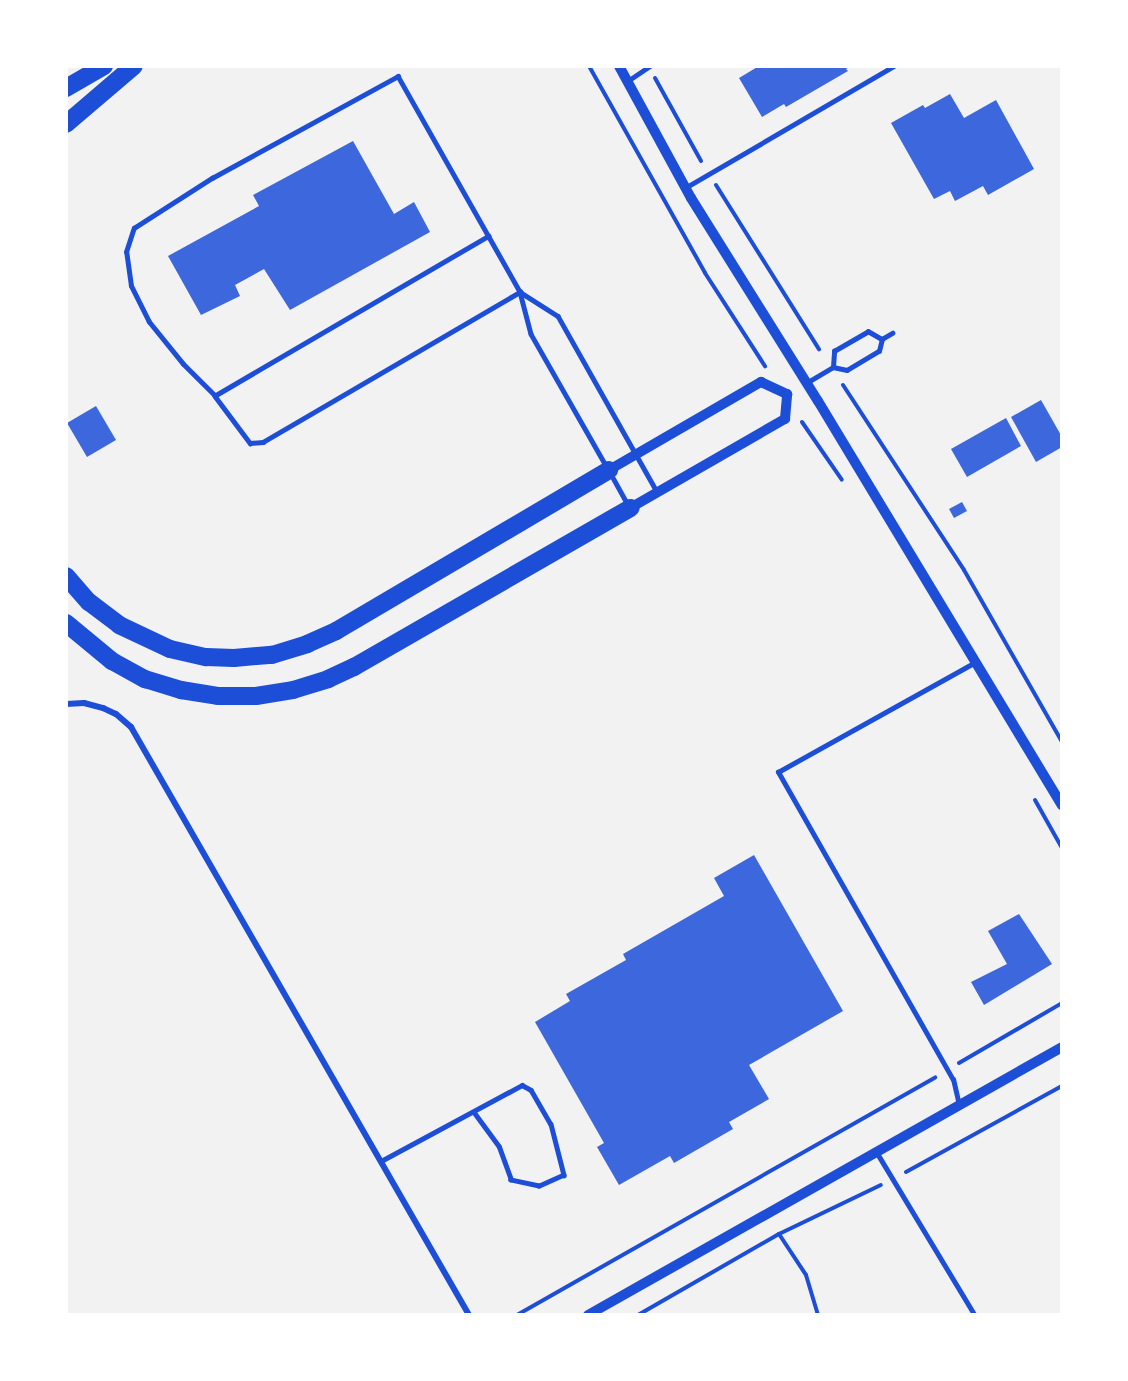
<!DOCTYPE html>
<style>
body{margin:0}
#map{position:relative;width:1128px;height:1381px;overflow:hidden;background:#f2f2f2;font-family:Literata,serif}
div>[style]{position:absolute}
.building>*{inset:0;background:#3d67dc}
.path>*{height:4px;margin:-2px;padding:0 2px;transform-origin:2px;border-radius:2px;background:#1d4ed8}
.service>*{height:4.5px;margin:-2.25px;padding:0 2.25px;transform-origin:2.25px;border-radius:2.25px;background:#1d4ed8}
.minor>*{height:6px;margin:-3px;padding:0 3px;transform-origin:3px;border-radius:3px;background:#1d4ed8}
.tertiary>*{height:10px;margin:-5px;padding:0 5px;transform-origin:5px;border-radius:5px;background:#1d4ed8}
.motorway>*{height:18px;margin:-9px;padding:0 9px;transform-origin:9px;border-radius:9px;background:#1d4ed8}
span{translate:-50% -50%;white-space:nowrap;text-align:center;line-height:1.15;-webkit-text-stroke:6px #fff;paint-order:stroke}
.frame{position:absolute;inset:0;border:68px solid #fff;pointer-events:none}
</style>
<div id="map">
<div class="building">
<div style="clip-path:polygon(759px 66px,766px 67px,851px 66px,846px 69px,848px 71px,786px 107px,784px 104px,762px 117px,739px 78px)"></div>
<div style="clip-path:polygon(950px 94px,964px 118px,996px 100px,1034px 169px,988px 195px,983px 186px,955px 201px,950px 191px,934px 199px,891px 123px,923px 105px,925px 108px)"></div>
<div style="clip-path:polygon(353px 141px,394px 214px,414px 202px,430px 232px,290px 310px,264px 269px,235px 285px,240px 296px,201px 315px,168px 256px,259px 206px,253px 195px)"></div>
<div style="clip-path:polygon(1041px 400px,1062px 437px,1062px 447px,1036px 462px,1011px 417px)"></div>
<div style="clip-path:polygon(96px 406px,116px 440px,87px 457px,67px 423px)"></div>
<div style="clip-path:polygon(1006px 418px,1021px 446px,967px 477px,951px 449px)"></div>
<div style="clip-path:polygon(962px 502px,967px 511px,954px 518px,949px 509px)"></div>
<div style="clip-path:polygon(754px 855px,843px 1011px,749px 1065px,769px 1099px,729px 1122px,733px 1129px,674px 1163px,670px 1156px,619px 1185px,597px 1147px,604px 1143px,535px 1022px,570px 1001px,566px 994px,626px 960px,623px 954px,724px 896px,714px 878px)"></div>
<div style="clip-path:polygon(1019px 914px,1052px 964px,984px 1005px,971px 982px,1007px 964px,988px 931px)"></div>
</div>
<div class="path">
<div style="left:589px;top:66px;width:237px;rotate:60.7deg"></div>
<div style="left:705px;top:273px;width:111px;rotate:57.2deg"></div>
<div style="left:655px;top:78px;width:95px;rotate:61deg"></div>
<div style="left:716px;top:185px;width:194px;rotate:57.9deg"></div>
<div style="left:843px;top:385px;width:221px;rotate:56.8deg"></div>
<div style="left:964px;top:570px;width:198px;rotate:60.3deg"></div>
<div style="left:802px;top:422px;width:70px;rotate:55.4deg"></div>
<div style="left:1035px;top:800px;width:55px;rotate:60.6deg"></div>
<div style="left:959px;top:1063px;width:119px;rotate:-30.2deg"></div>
<div style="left:906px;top:1172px;width:178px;rotate:-28.9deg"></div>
<div style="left:779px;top:1234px;width:49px;rotate:56.6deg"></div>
<div style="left:806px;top:1275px;width:42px;rotate:73.3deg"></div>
<div style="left:517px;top:1315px;width:481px;rotate:-29.6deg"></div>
<div style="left:638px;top:1315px;width:163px;rotate:-29.9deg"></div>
<div style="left:779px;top:1234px;width:113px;rotate:-25.7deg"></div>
</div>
<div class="service">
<div style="left:629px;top:80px;width:25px;rotate:-34deg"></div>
<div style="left:685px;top:188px;width:242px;rotate:-30.3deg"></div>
<div style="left:489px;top:236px;width:317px;rotate:149.7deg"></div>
<div style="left:215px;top:396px;width:59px;rotate:53.3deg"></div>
<div style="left:250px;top:443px;width:13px;rotate:-4deg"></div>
<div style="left:263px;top:442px;width:298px;rotate:-30.3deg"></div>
<div style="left:520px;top:292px;width:45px;rotate:32.3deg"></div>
<div style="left:558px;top:316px;width:202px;rotate:60.6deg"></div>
<div style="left:833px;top:367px;width:16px;rotate:-86deg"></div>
<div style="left:834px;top:351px;width:39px;rotate:-30deg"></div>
<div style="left:868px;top:331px;width:16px;rotate:30deg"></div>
<div style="left:808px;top:382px;width:29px;rotate:-31deg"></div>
<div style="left:833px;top:367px;width:14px;rotate:12deg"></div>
<div style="left:847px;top:370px;width:37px;rotate:-31deg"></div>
<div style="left:879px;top:351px;width:12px;rotate:-76deg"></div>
<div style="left:882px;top:339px;width:12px;rotate:-31deg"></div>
<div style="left:215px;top:396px;width:45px;rotate:-135deg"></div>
<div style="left:183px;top:364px;width:54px;rotate:-129deg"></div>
<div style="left:149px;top:322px;width:40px;rotate:-116.6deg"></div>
<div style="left:131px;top:286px;width:34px;rotate:-98deg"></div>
<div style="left:126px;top:252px;width:25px;rotate:-72deg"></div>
<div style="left:134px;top:228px;width:93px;rotate:-32.7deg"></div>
<div style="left:212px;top:178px;width:212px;rotate:-28.7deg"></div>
<div style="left:398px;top:76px;width:248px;rotate:60.5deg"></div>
<div style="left:520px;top:292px;width:43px;rotate:75.3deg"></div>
<div style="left:531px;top:334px;width:153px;rotate:60.3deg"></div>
<div style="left:611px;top:474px;width:33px;rotate:61deg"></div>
<div style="left:959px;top:1105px;width:26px;rotate:-103deg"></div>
<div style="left:953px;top:1080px;width:354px;rotate:-119.6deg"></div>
<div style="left:778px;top:772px;width:224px;rotate:-29.1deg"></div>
<div style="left:876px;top:1151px;width:192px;rotate:58.9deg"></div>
<div style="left:381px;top:1161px;width:160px;rotate:-28.3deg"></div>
<div style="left:522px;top:1085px;width:10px;rotate:29deg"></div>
<div style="left:531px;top:1090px;width:39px;rotate:60deg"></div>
<div style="left:551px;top:1124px;width:53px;rotate:75.7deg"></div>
<div style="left:564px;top:1175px;width:27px;rotate:156deg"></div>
<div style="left:539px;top:1186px;width:29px;rotate:-168deg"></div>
<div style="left:511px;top:1180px;width:35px;rotate:-110deg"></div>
<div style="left:499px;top:1147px;width:42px;rotate:-126.3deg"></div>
</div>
<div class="minor">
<div style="left:66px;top:704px;width:18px;rotate:-3deg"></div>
<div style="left:84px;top:703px;width:20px;rotate:15deg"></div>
<div style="left:103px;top:708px;width:14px;rotate:25deg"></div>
<div style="left:116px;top:714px;width:20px;rotate:41deg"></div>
<div style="left:131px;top:727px;width:678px;rotate:60.11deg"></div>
</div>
<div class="tertiary">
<div style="left:619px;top:66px;width:150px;rotate:61.4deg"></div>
<div style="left:691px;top:198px;width:239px;rotate:58deg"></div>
<div style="left:818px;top:401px;width:472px;rotate:58.9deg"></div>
<div style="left:609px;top:470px;width:176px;rotate:-30.1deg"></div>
<div style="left:761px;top:382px;width:29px;rotate:25deg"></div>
<div style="left:630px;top:508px;width:179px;rotate:-29.9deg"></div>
<div style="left:785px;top:419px;width:25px;rotate:-85deg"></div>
<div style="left:588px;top:1315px;width:545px;rotate:-29.48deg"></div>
</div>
<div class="motorway">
<div style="left:66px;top:88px;width:44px;rotate:-30.1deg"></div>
<div style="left:66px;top:124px;width:89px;rotate:-40.5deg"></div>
<div style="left:66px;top:576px;width:35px;rotate:49deg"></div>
<div style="left:89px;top:602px;width:38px;rotate:37deg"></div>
<div style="left:119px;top:625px;width:56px;rotate:25.2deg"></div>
<div style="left:170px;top:649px;width:37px;rotate:13deg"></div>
<div style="left:206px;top:657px;width:28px;rotate:2deg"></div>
<div style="left:234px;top:658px;width:38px;rotate:-5deg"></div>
<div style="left:272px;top:655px;width:37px;rotate:-17deg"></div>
<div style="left:307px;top:644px;width:32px;rotate:-24deg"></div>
<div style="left:336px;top:631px;width:317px;rotate:-30.5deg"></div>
<div style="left:66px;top:623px;width:60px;rotate:39.6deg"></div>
<div style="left:112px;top:661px;width:38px;rotate:29deg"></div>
<div style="left:145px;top:679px;width:38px;rotate:17deg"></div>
<div style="left:181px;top:690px;width:37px;rotate:9deg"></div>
<div style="left:218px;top:696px;width:38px"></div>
<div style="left:256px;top:696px;width:37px;rotate:-9deg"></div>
<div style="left:293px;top:690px;width:37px;rotate:-17deg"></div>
<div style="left:328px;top:679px;width:29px;rotate:-25deg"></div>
<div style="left:354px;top:667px;width:319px;rotate:-29.9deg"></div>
</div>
<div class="frame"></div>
</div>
